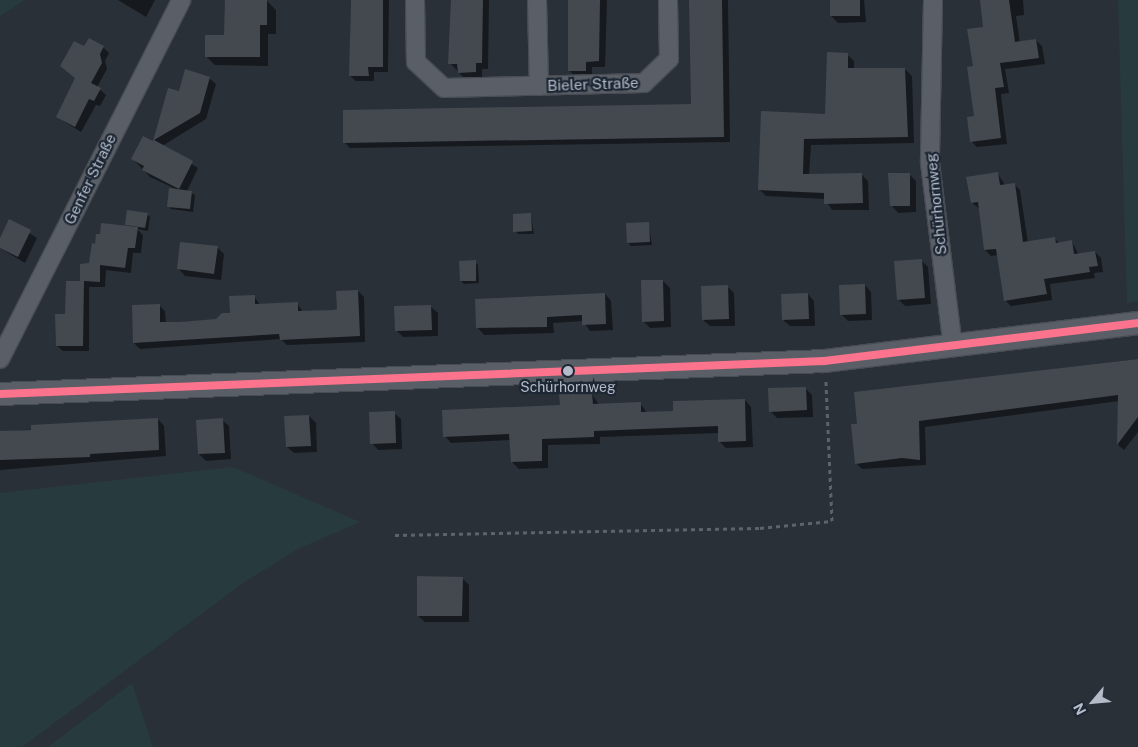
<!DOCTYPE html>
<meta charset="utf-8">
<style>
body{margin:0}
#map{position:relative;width:1138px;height:747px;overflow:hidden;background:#2a3038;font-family:"Public Sans",sans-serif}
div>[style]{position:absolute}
.green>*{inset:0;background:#273a3e}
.shadow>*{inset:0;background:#0007}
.building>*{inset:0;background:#444950}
.path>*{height:3px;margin-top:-1.5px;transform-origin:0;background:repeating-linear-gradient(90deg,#5d636a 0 4px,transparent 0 8px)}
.roads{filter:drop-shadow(1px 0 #484c53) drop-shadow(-1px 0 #484c53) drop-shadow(0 1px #484c53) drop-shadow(0 -1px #484c53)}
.minor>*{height:18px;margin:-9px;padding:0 9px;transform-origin:9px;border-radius:9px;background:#5a5e66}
.tertiary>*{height:22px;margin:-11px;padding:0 11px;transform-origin:11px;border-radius:11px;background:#5a5e66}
.bus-1>*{height:8px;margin:-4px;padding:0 4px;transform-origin:4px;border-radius:4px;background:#fc738d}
.dots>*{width:14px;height:14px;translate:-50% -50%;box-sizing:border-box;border:2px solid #1d2633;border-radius:50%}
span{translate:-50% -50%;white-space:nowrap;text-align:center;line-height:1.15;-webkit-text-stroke:4.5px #1d2633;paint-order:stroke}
.bus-label{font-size:14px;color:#b4bcc9}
.street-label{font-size:15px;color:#b4bcc9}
.north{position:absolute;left:1068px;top:677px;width:50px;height:50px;-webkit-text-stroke:4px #1d2633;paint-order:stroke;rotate:242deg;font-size:14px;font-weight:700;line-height:20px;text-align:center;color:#b4bcc9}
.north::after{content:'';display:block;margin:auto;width:18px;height:22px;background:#b4bcc9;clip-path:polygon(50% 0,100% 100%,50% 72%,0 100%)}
</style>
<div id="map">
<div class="green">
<div style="clip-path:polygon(0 0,25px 0,0 16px)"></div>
<div style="clip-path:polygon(1118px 0,1138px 0,1138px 301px,1127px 303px)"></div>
<div style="clip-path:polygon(233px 467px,360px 522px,298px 549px,243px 583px,22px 747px,0 747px,0 493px)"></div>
<div style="clip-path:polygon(132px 683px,153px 747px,48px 747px)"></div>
</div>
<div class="shadow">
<div style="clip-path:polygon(118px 0,155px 0,146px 17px)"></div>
<div style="clip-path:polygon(351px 0,389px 0,388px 72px,374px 72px,374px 81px,356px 81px,350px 76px)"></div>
<div style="clip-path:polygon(452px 0,489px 0,488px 69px,482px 69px,482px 78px,465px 79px,450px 63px)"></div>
<div style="clip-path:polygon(569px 0,607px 0,605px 67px,592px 67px,592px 76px,575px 77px,569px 70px)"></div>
<div style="clip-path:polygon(690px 0,728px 0,730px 142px,350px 148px,344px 142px,693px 105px)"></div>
<div style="clip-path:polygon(832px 0,864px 0,866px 22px,838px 23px,831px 16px)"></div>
<div style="clip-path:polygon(981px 0,1023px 0,1024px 15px,1016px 16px,1020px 43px,1036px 40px,1042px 46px,1045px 64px,1005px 69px,1009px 93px,1001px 94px,1007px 144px,977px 147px,971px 141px,975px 117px,975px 67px,985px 28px)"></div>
<div style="clip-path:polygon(267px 1px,276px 10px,276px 34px,268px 34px,268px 66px,215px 65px,206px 56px)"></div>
<div style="clip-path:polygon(103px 47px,109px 53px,105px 61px,107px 69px,97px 87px,106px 95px,100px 106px,96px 105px,81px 132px,57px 117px,76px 79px,85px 48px)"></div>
<div style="clip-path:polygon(847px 54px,854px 61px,854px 69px,905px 69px,912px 76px,914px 143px,811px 145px,809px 175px,861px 174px,868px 181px,869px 210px,832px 210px,825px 199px,766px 196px,759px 189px,762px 112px,827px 115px)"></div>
<div style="clip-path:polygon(209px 78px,216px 84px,206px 119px,162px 146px,198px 168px,187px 191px,195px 195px,193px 212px,171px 209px,168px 206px,176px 189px,150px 177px,133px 159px,154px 143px,169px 90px,180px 93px)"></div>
<div style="clip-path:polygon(909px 174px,916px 181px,916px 212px,898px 213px,892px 206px)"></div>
<div style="clip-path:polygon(998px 174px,1005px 185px,1014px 184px,1020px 190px,1028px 243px,1055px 239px,1060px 244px,1072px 242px,1079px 255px,1095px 252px,1101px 258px,1103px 272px,1094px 273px,1095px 278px,1050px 284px,1052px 300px,1011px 306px,1005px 300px,998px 255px,991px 256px,985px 250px,980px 209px,972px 203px)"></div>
<div style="clip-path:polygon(147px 214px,150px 217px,148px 231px,137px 229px,143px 235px,141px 253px,133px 253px,131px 273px,106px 270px,105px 287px,89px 287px,89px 351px,63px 351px,57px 346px,66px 315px,83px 283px,96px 245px,129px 228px,127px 225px)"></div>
<div style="clip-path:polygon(531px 215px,534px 234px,518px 234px,515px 231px)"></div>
<div style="clip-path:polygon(10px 221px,37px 238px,25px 263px,0 248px,0 241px)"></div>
<div style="clip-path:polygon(648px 223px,652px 245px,631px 246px,628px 243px)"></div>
<div style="clip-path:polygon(217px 247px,224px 254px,221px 280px,185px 276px,179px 269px)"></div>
<div style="clip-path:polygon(921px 260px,928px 267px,931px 304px,905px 306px,898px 299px)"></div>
<div style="clip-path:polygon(475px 262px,478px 265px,479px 283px,464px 284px,461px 281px)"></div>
<div style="clip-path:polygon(663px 281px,670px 288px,671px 327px,650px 328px,643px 321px)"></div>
<div style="clip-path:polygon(865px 285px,871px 292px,872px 320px,848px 321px,841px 314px)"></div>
<div style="clip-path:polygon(727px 286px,734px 293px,735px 326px,710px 326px,703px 320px)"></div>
<div style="clip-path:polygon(358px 291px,364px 297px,365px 342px,287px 345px,281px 339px,140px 349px,134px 343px,160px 306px,165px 311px,166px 323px,217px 320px,231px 314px,254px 296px,260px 305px,297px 303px,303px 312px,338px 310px)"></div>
<div style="clip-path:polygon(605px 294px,611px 301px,613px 330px,590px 331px,583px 321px,553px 323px,554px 333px,484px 335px,478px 328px)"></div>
<div style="clip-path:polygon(808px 294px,814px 301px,815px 326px,790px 326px,783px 320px)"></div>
<div style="clip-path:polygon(431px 307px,438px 313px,438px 336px,403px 337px,396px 330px)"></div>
<div style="clip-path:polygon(1138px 359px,1138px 432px,1124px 450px,1118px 445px,1119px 401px,925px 427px,926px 465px,862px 469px,856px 463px,859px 425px,855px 393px)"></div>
<div style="clip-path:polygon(805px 388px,812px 395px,813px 417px,777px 418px,770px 411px)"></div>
<div style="clip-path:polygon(592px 394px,599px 405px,640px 403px,647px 413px,674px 412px,745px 400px,751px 407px,753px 447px,726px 448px,720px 442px,719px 433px,600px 437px,600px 444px,548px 445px,548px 468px,519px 469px,512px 462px,510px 440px,451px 443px,445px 436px,561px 407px)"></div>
<div style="clip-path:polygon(394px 413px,401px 419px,402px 449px,378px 450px,372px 443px)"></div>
<div style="clip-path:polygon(309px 416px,316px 423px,317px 452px,294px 453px,287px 447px)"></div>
<div style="clip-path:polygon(158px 419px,164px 426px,166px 456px,0 470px,0 432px)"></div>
<div style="clip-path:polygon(222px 420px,229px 426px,231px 459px,206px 461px,199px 454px)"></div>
<div style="clip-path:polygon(462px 578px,469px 585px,469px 622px,425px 622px,418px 616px)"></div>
</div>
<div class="building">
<div style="clip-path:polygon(225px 0,267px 0,267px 25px,260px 25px,260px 57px,205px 57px,205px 35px,224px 35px)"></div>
<div style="clip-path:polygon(351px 0,383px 0,383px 67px,368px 67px,369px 76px,349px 76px)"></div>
<div style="clip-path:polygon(451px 0,483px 0,482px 63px,476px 63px,476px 72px,458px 73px,457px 64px,448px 64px)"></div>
<div style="clip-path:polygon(568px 0,600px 0,599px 61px,586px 62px,586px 71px,568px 71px)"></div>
<div style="clip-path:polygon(689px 0,722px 0,724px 137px,343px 143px,343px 110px,691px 104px)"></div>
<div style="clip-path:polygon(830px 0,860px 0,860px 16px,830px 16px)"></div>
<div style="clip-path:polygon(980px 0,1009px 0,1015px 42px,1036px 39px,1039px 58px,1000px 63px,1004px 87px,995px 88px,1001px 138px,970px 142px,967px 117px,974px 116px,967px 67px,973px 66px,967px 29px,983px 27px)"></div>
<div style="clip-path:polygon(89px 38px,104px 46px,100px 54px,102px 63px,91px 83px,101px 88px,94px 101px,89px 99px,75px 127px,56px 117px,75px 78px,60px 66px,74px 41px,84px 46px)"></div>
<div style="clip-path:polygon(827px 52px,848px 53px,848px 68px,905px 68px,908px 137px,804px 139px,803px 174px,862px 173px,863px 203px,824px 204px,824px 193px,758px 190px,761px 111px,825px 114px)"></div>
<div style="clip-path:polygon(185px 69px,210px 77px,200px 113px,154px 140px,193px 161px,179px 189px,142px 170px,144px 166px,131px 159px,143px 136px,153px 141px,168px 88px,179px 91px)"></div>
<div style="clip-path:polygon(998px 172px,1000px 185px,1015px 183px,1023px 242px,1055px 237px,1056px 243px,1072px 240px,1074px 254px,1095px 251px,1098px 266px,1089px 267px,1090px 272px,1044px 279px,1047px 294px,1004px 301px,996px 249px,984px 250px,978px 202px,971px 203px,966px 177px)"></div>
<div style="clip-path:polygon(888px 173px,910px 173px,910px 206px,890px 206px)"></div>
<div style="clip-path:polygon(169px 188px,192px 191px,190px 209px,167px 207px)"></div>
<div style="clip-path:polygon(127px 210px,148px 213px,145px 228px,125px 225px)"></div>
<div style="clip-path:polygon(531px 213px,532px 231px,513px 232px,513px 214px)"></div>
<div style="clip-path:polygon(9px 219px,31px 230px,18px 257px,0 248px,0 238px)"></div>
<div style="clip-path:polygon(649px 222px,650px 242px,627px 243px,626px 223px)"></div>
<div style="clip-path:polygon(101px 223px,138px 227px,135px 248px,128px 248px,125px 268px,100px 265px,100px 282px,84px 281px,83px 346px,56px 346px,55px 314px,65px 314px,66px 281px,83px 281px,80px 281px,80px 264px,89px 263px,92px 243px,95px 244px,96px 234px,100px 234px)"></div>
<div style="clip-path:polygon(180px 242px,218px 246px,214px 274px,177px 269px)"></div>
<div style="clip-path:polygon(922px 259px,925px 298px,897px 300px,894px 261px)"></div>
<div style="clip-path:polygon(476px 260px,476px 281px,460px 281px,459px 261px)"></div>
<div style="clip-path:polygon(641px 280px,663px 280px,664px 321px,642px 322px)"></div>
<div style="clip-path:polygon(865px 284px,866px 314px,840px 315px,839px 285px)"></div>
<div style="clip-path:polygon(728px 285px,729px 319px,702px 320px,701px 286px)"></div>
<div style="clip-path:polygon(358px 290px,360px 336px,280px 340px,279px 334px,133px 343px,132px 305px,160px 304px,160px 322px,180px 322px,216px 319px,222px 313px,230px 313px,229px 296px,255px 295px,255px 304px,298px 302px,298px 311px,334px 310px,337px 309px,336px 291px)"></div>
<div style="clip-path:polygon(605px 293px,606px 324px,582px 325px,582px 315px,547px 317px,547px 327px,476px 328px,475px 299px)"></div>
<div style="clip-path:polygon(808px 293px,809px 319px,782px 320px,781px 294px)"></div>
<div style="clip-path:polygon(431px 305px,432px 330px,395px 331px,394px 306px)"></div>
<div style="clip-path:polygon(1138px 359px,1138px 417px,1117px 445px,1118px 395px,919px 421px,920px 460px,902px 458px,855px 464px,851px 424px,857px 424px,854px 392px)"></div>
<div style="clip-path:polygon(806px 387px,807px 410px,769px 412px,768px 388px)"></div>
<div style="clip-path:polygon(592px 393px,593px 404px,641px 402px,641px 412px,673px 411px,673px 401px,745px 399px,746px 441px,718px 442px,718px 426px,594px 431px,594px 437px,542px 439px,542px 461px,511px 462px,509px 434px,443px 437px,442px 410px,560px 405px,559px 394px)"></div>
<div style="clip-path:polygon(395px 411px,396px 443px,370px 444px,369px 412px)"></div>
<div style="clip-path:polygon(309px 415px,311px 446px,286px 447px,284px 416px)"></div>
<div style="clip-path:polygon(158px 418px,159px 450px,90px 454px,90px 457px,0 460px,0 431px,31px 430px,31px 425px)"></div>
<div style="clip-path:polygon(223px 418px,225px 453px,198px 454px,196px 420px)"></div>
<div style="clip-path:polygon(417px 576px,463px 577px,462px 616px,417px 616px)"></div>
</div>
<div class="path">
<div style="left:395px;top:535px;width:365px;rotate:-1.1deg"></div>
<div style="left:760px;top:528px;width:72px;rotate:-5.6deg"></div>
<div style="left:832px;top:521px;width:140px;rotate:-92.5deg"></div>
</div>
<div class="roads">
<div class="minor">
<div style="left:415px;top:0;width:62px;rotate:89.1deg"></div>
<div style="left:416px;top:62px;width:38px;rotate:43deg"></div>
<div style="left:444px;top:88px;width:200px;rotate:-1.4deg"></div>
<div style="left:644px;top:83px;width:35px;rotate:-44deg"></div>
<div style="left:669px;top:59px;width:59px;rotate:-91deg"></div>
<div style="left:537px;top:0;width:86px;rotate:88.7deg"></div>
<div style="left:933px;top:0;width:163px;rotate:91.1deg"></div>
<div style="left:930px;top:163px;width:185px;rotate:82.9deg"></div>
<div style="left:0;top:359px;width:402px;rotate:-63.2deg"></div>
</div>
<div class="tertiary">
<div style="left:0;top:394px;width:825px;rotate:-2.29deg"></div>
<div style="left:824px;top:361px;width:316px;rotate:-6.9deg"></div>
</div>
</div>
<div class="bus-1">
<div style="left:0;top:394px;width:825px;rotate:-2.29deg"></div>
<div style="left:824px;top:361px;width:316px;rotate:-6.9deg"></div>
</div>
<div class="dots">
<div style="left:568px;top:371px;background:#b4bcc9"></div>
</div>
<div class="bus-label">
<span style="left:568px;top:387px">Schürhornweg</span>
</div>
<div class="street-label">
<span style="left:593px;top:84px;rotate:-2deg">Bieler Straße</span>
<span style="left:90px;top:179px;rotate:-64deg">Genfer Straße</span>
<span style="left:936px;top:204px;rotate:-96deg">Schürhornweg</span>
</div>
<div class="north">N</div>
</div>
